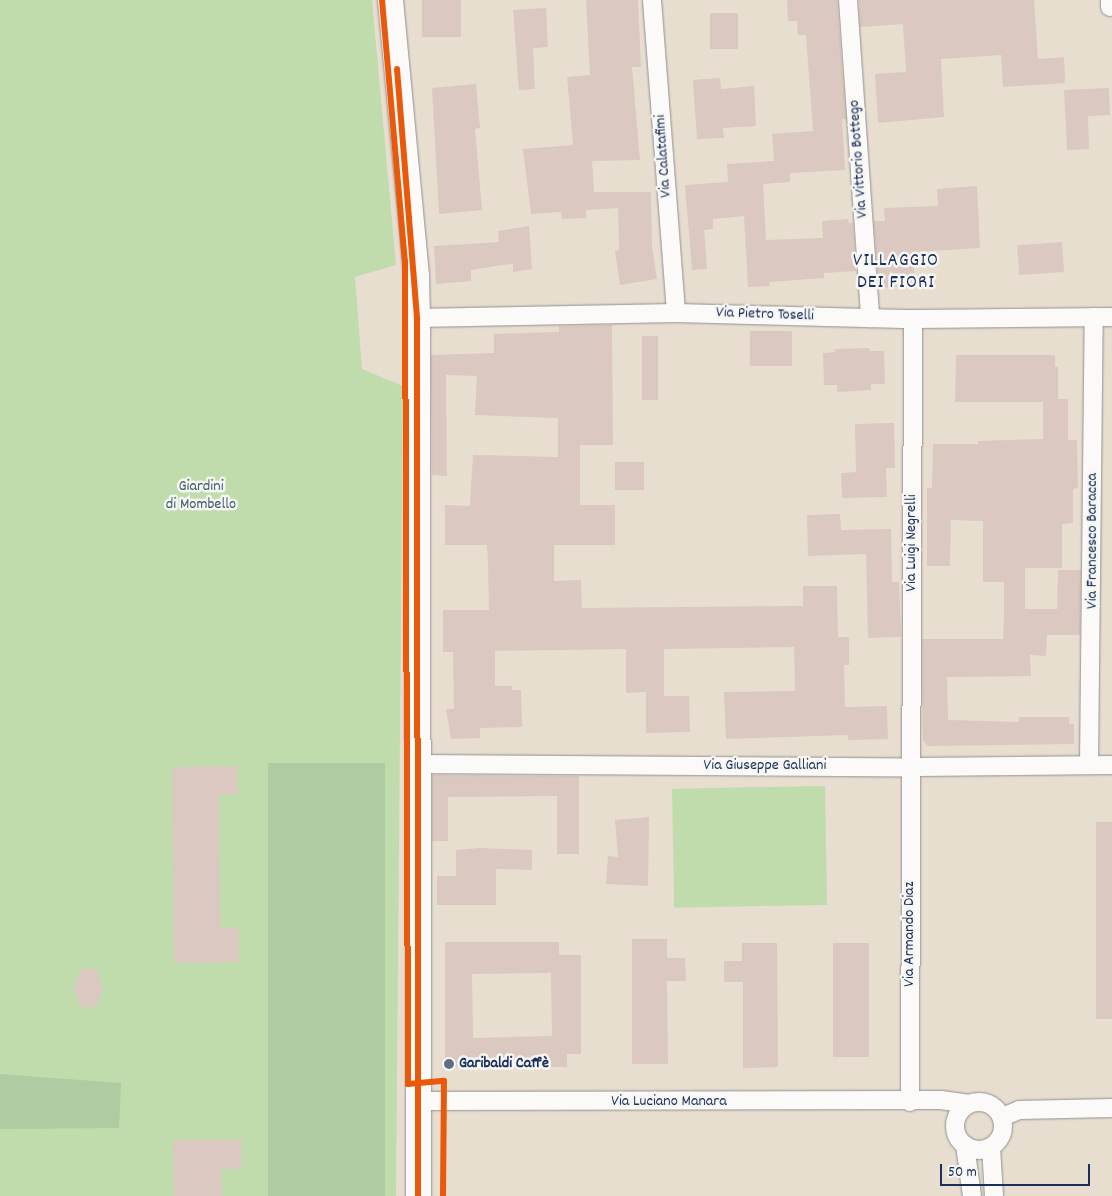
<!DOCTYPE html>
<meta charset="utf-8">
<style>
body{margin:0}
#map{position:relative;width:1112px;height:1196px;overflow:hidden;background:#e8ded0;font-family:Dekko,sans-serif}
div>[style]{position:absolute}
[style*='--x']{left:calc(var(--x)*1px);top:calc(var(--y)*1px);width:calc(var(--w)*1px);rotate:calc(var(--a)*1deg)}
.green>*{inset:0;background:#c0dcad;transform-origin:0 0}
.forest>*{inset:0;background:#aecba1;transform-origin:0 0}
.building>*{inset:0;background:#dac8c1;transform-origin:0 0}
.roads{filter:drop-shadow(0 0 1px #929091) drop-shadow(0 0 1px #929091)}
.street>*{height:18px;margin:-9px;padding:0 9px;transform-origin:9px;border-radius:9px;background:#fcfaf8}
.street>.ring{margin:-9px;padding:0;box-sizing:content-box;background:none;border:18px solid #fcfaf8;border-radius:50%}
.secondary>*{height:25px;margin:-12.5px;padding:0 12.5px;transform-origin:12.5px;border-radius:12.5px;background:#fcfaf8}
.cycleway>*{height:6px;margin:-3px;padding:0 3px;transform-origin:3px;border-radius:3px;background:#e8590c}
.dots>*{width:14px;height:14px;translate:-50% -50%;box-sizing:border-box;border:2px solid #f6f6f2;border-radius:50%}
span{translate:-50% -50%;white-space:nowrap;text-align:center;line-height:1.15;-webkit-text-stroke:5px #f6f6f2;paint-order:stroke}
.street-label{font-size:16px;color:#1b2f5e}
.park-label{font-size:16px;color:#3c5a6a}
.poi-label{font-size:16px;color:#1b2f5e;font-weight:700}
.left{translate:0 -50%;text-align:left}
.quarter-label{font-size:19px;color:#1b2f5e;letter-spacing:1px}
.scale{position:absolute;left:940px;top:1164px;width:150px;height:22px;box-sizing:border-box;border:2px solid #1b2f5e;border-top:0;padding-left:6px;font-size:15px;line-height:18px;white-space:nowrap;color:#1b2f5e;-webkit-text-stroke:4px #f6f6f2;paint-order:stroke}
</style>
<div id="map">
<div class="green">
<div style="clip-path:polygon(0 0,372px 0,396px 265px,355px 277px,362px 369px,403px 386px,396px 1196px,0 1196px)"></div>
<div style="left:825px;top:786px;width:119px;height:153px;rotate:89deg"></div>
</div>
<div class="forest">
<div style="left:268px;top:763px;width:117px;height:433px"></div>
<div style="clip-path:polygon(0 1074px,121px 1083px,119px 1128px,0 1129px)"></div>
</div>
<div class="building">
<div style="left:422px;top:0;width:39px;height:37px"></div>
<div style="clip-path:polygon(586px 0,638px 0,641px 67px,632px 67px,640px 160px,592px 161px,594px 192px,651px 192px,652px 247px,657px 279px,620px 285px,615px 251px,619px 250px,618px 208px,586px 210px,586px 218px,562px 219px,561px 212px,531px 214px,523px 149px,573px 145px,567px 77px,590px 75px)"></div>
<div style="clip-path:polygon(787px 0,837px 0,846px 119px,842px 119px,845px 170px,790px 173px,790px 182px,763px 184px,766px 240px,823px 238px,822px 221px,848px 219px,849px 223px,853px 223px,856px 271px,824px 273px,824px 278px,769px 282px,770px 286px,748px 287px,744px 216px,713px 219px,713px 229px,704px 230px,707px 269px,692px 270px,685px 185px,728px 182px,727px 164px,774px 161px,772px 134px,813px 131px,806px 35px,798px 35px,797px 21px,788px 21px)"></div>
<div style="clip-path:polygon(859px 0,1034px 0,1038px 59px,1064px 57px,1065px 83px,1003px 87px,1001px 55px,941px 59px,944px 117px,878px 123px,875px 74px,906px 72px,903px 24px,860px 27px)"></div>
<div style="clip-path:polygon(546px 8px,548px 47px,533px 48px,535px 89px,519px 90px,513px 10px)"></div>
<div style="left:710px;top:13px;width:28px;height:36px"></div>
<div style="clip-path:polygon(720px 78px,721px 89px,754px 86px,756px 126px,723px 128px,724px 138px,697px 139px,693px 80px)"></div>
<div style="clip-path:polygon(476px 84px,480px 128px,475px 129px,482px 210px,439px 214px,432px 88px)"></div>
<div style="clip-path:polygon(1109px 88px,1110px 115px,1088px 116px,1089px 149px,1067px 150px,1064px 90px)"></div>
<div style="clip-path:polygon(977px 186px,980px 248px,913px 252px,915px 286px,879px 288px,874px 221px,885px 221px,884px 208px,938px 206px,937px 189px)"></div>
<div style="clip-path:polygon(529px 226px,532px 269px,513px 272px,513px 264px,502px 265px,471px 270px,471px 281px,436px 284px,434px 246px,499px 242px,498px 231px)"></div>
<div style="left:1062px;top:242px;width:30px;height:45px;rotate:86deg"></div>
<div style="clip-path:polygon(612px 325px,613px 445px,580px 445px,580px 505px,615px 505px,615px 545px,554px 545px,554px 581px,581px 580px,582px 608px,803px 606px,803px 586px,837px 586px,838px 637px,849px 637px,849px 665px,844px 665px,845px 707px,887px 706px,888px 739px,848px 740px,848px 735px,726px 739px,724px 692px,795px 691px,794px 647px,664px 649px,664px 696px,689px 696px,690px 732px,646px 733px,646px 692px,626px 693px,626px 649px,495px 651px,495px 686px,512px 686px,512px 690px,521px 690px,522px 727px,480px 728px,480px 738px,451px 739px,446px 709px,454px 709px,453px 652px,443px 652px,443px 610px,489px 610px,488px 564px,487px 545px,445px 545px,445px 505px,470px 506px,473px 455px,558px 457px,558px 418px,475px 415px,477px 376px,446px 375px,447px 476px,432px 475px,431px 355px,494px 353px,494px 334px,559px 332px,559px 326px)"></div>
<div style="left:750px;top:331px;width:42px;height:35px"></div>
<div style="left:642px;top:336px;width:16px;height:64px"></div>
<div style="clip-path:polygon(869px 348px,870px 351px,884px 351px,885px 384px,871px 384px,871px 390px,837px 392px,837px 385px,824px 385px,823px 353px,835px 352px,835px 349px)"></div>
<div style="clip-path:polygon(956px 355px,1055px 355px,1055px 367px,1058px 367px,1058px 399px,1068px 399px,1068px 440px,1077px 440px,1078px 488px,1073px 489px,1073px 523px,1062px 524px,1062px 568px,1025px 568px,1025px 609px,1057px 609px,1058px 570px,1081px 570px,1080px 635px,1047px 635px,1046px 656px,1030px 655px,1031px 676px,947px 677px,948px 720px,1019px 722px,1019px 717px,1069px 717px,1069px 724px,1074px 724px,1074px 744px,928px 746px,923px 741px,922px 639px,1003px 639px,1004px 617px,1004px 582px,983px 582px,983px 521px,951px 520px,950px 566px,927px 566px,927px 488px,932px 488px,933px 444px,978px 444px,978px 441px,1043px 439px,1043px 402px,955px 402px)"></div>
<div style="clip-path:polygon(894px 423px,895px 468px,886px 468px,887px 497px,842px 498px,841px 473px,856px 472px,855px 424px)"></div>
<div style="left:615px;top:462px;width:29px;height:28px"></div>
<div style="clip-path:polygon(840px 514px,841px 530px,891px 529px,892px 582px,899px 582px,901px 637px,868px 638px,866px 554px,808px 556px,807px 515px)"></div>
<div style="clip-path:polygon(237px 766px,238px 794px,219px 794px,220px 928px,239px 928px,239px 962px,174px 963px,172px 767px)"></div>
<div style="clip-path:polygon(432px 775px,579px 776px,579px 854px,557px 854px,557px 796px,448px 797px,448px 841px,432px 841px)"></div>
<div style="clip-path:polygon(649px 817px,648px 886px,606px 884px,608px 856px,618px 857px,615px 820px)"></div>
<div style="left:1096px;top:822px;width:16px;height:197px"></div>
<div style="clip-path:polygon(480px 848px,532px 850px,532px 870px,496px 869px,496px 905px,437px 905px,437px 876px,456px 876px,456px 850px)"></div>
<div style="clip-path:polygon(632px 939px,667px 939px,667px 958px,685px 958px,686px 981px,667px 981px,668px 1064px,632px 1064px)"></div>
<div style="clip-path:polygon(evenodd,445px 942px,559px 942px,559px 955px,581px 955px,581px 1054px,567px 1054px,567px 1067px,445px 1067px,445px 942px,551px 973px,552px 1036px,473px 1038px,472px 974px,551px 973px)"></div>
<div style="clip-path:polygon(742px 943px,777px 943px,778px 1067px,743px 1068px,743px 982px,724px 982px,724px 961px,742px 961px)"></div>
<div style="left:833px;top:943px;width:36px;height:114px"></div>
<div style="clip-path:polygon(81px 969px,97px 969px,102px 990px,96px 1007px,80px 1007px,74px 987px)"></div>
<div style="clip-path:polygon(173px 1140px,241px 1140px,241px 1169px,221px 1169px,222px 1196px,174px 1196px)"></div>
</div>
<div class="roads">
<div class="street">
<div style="--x:652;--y:0;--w:314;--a:85.6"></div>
<div style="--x:848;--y:0;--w:319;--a:86"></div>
<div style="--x:1110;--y:0;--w:7;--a:90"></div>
<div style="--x:417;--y:318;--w:259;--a:-1.1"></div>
<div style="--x:676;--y:313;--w:237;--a:1.5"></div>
<div style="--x:913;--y:319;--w:199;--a:-0.6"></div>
<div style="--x:419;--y:764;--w:491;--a:0.4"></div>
<div style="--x:910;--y:767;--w:202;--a:-0.6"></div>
<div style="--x:1089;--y:765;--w:448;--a:-89.4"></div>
<div style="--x:418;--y:1101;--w:523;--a:-0.11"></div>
<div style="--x:941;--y:1100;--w:27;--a:8"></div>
<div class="ring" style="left:955px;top:1102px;width:30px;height:30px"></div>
<div style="--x:910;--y:1102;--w:783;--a:-89.78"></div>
<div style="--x:1002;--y:1117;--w:18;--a:-22"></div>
<div style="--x:1019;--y:1110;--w:93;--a:-1.2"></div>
<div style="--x:965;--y:1145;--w:51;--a:82.2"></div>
<div style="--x:991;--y:1147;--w:49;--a:86.5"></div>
</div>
<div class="secondary">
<div style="--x:390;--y:0;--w:277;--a:84.6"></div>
<div style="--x:416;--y:276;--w:42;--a:88.6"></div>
<div style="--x:417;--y:318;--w:878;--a:89.93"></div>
</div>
</div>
<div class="cycleway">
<div style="--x:382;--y:0;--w:262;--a:85"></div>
<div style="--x:405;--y:261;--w:823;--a:89.79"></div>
<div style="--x:408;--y:1084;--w:36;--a:-5"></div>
<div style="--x:444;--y:1081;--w:115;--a:90.5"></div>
<div style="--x:397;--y:69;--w:250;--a:85.4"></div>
<div style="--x:417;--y:318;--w:878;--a:89.93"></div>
</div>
<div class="dots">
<div style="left:449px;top:1064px;background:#636c86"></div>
</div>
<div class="street-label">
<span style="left:664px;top:156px;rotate:-94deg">Via Calatafimi</span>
<span style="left:859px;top:159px;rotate:-94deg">Via Vittorio Bottego</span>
<span style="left:765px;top:315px;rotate:2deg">Via Pietro Toselli</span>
<span style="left:1093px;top:541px;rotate:-90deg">Via Francesco Baracca</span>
<span style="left:912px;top:543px;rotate:-90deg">Via Luigi Negrelli</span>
<span style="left:765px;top:766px">Via Giuseppe Galliani</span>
<span style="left:910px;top:934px;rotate:-90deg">Via Armando Diaz</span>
<span style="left:669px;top:1102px">Via Luciano Manara</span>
</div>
<div class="park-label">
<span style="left:201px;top:496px">Giardini<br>di Mombello</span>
</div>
<div class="poi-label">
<span class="left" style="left:459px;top:1064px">Garibaldi Caffè</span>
</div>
<div class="quarter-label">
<span style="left:896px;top:273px">VILLAGGIO<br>DEI FIORI</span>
</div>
<div class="scale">50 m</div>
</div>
